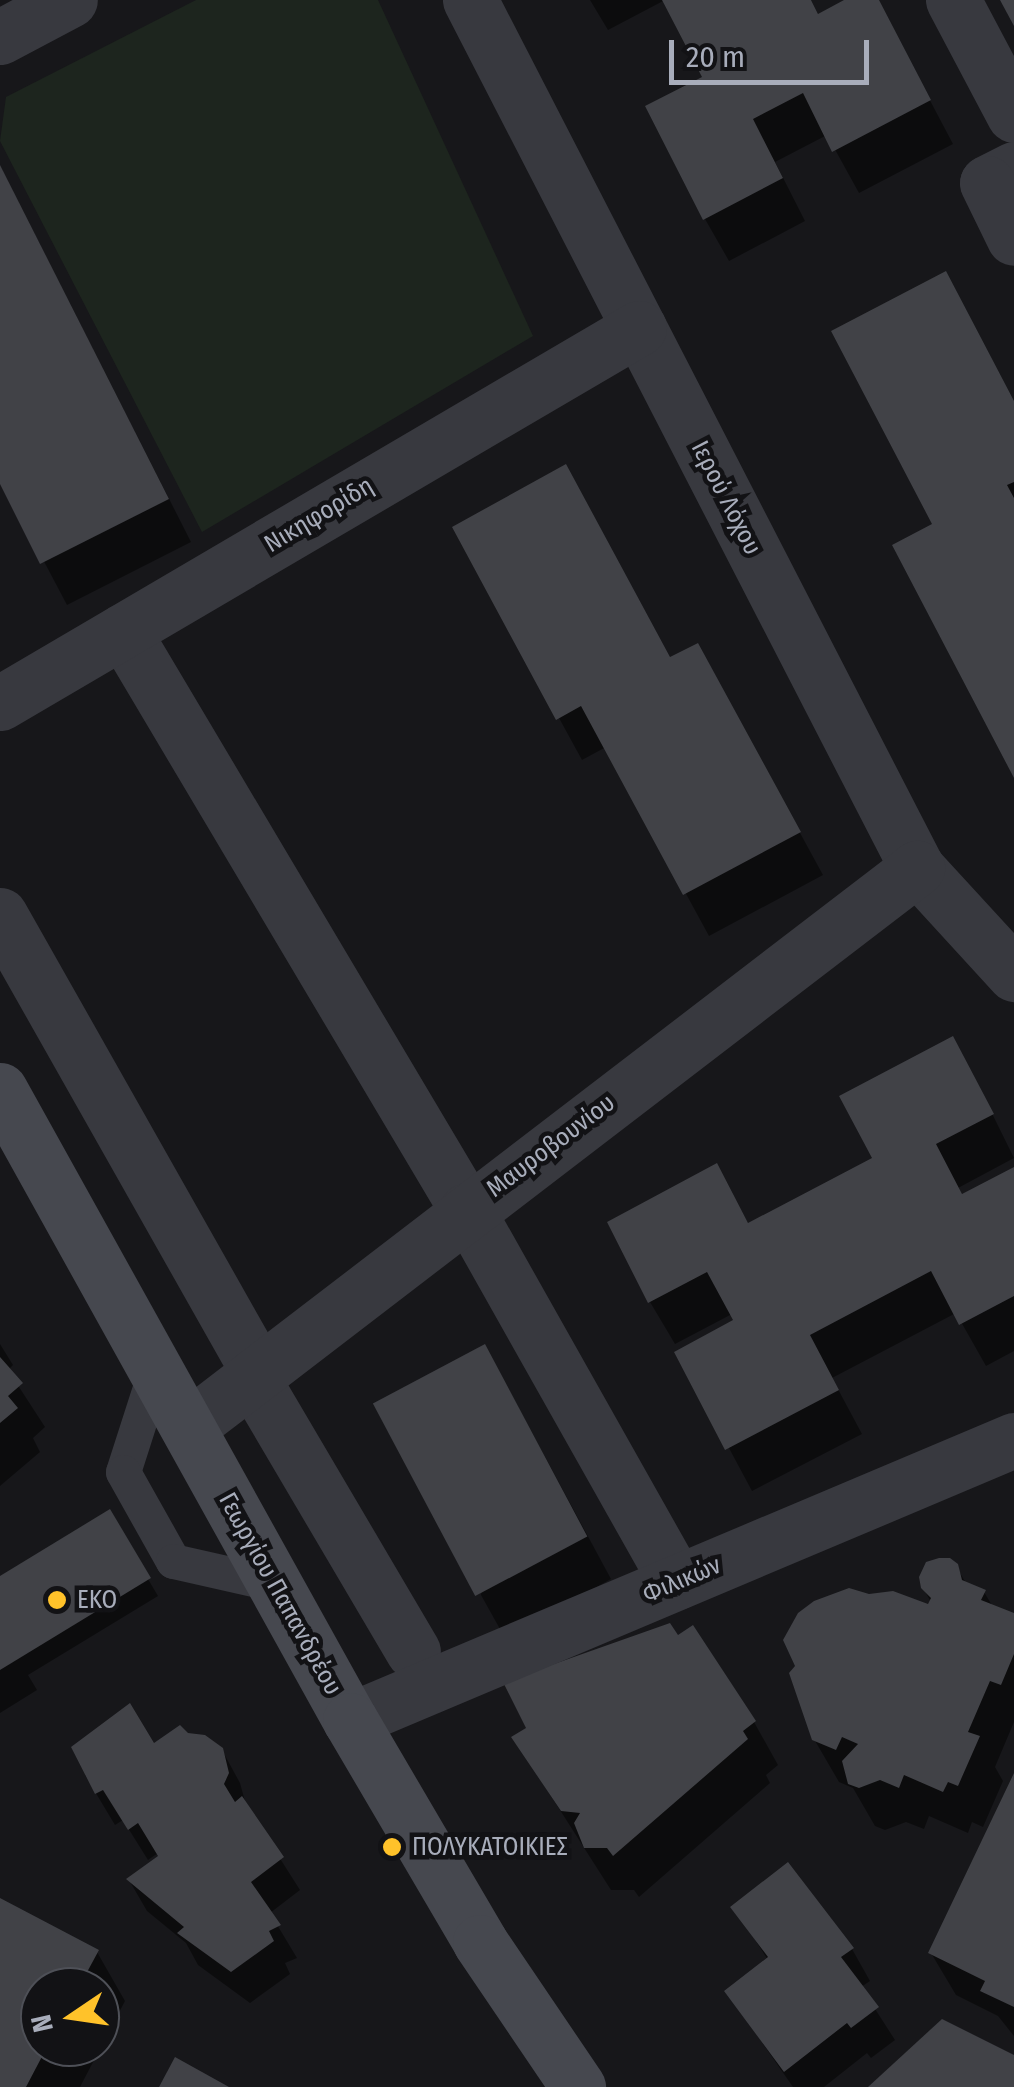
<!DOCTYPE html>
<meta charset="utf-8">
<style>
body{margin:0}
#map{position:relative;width:1014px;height:2087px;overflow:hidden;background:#17171a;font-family:"Fira Sans Condensed",sans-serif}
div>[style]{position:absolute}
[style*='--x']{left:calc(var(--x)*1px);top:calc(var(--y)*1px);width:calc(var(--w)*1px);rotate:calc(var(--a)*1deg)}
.green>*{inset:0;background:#1d251e}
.shadow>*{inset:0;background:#0007}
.building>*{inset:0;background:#414247;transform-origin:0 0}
.lane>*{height:35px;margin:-17.5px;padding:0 17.5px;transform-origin:17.5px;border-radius:17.5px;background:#38393f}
.street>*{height:55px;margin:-27.5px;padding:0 27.5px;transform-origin:27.5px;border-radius:27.5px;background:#38393f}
.secondary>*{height:55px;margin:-27.5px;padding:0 27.5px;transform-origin:27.5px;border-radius:27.5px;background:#46484f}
.dots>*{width:28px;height:28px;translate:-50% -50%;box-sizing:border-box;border:5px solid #121215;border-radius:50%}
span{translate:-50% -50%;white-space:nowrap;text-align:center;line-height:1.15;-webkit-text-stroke:9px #121215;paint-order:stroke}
.street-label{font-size:25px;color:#a8adbb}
.poi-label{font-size:25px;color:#a8adbb}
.left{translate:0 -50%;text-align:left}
.north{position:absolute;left:20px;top:1967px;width:100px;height:100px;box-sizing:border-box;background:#121215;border:2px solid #4e5057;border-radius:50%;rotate:257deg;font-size:28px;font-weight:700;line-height:40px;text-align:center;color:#a8adbb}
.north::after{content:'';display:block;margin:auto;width:35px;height:45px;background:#ffc22a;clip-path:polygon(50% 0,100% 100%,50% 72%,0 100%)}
.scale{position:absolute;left:669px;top:40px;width:200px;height:45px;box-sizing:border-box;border:5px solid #a8adbb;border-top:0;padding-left:12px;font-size:30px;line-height:35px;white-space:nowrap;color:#a8adbb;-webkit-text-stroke:8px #121215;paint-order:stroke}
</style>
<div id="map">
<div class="green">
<div style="clip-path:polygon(196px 0,378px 0,533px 336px,202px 532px,0 141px,6px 97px)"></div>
</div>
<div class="shadow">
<div style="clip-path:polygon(590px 0,811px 0,819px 16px,850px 0,877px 0,953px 144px,859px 193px,827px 135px,775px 162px,805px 221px,729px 261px,705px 219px,705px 78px,665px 0,608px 30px)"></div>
<div style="clip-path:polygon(0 166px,191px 542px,67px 605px,0 478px)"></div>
<div style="clip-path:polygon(1014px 402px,1014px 773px,935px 525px)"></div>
<div style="clip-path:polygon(455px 528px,721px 688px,823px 875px,709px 936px,606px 747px,582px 760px)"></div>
<div style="clip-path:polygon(976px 1081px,1014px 1158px,958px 1188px,963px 1197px,1014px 1170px,1014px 1351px,986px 1366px,956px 1313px,832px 1378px,862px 1434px,752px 1491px,678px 1353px,736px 1321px,732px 1314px,675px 1344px,650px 1302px,716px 1167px,749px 1225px,875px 1159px)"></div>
<div style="clip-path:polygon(0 1344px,13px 1365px,8px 1370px,45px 1427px,33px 1438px,40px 1452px,0 1486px)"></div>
<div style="clip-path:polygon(509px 1390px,611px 1579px,505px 1638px,481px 1595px)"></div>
<div style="clip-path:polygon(109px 1513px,158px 1596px,28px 1675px,37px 1690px,0 1713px,0 1579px)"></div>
<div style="clip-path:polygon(956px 1566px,967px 1585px,984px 1592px,993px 1607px,1014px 1616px,1014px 1722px,995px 1767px,1003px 1781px,983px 1827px,972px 1822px,968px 1833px,929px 1816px,924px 1829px,906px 1822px,885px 1830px,875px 1826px,853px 1788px,839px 1782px,814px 1739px,929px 1607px,931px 1602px,923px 1588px)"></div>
<div style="clip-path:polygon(754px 1722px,778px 1765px,766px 1775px,770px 1783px,639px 1897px,634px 1890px,611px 1890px,514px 1738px)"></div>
<div style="clip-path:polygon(187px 1736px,222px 1750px,240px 1783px,246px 1805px,300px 1890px,270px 1913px,297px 1958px,285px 1963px,290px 1974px,250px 2003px,198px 1965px,186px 1943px,147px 1911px,129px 1880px,161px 1858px,158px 1853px,148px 1860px,123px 1820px,115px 1825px,85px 1775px)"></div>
<div style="clip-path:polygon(1014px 1779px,1014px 2036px,998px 2016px,956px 1995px,931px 1953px)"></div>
<div style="clip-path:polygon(evenodd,0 1900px,97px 1952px,125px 2001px,80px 2087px,0 2087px,0 1900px,40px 1987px,100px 1987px,100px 2047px,40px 2047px,40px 1987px)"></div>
<div style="clip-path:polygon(734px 1907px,852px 1949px,870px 1981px,861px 1987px,895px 2040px,871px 2058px,867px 2053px,824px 2087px,793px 2087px,727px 1992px,768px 1960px)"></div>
</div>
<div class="building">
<div style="clip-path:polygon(662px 0,811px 0,818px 14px,844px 0,879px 0,931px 100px,832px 152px,803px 93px,753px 119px,783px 178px,703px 220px,645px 106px,702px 77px)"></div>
<div style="clip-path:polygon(1000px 0,1014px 0,1014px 26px)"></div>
<div style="clip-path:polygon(0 165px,169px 499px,40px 564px,0 484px)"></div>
<div style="clip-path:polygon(946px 271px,1014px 401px,1014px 482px,1007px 485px,1014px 498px,1014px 778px,892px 545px,932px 524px,831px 331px)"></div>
<div style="clip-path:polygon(566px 464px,670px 657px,698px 643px,801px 832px,683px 895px,581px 706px,556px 720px,452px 527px)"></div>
<div style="clip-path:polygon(953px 1036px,994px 1114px,936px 1144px,962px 1194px,1014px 1167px,1014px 1296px,959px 1325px,931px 1271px,810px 1335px,839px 1390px,725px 1450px,674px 1352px,733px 1320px,707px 1272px,648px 1303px,607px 1222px,717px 1163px,748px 1223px,872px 1158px,839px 1096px)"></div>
<div style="left:485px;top:1344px;width:218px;height:127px;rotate:62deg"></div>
<div style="clip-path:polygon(0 1357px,23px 1383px,8px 1396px,18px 1408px,0 1423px)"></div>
<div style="clip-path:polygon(110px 1509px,151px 1578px,0 1670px,0 1576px)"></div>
<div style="clip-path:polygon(939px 1558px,950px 1558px,958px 1564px,962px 1580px,986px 1590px,981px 1600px,1014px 1613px,1014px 1654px,1001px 1685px,990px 1681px,968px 1732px,980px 1736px,958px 1786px,948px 1782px,943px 1792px,904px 1775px,899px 1788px,880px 1780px,859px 1788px,848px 1784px,842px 1761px,858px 1744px,842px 1737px,836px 1750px,812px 1740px,789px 1673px,795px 1666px,783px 1640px,798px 1613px,814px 1601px,849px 1588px,869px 1594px,893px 1591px,928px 1604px,931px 1598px,921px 1588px,919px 1577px,926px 1562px)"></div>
<div style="clip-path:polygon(670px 1623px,678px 1635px,693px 1625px,756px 1721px,743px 1731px,748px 1739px,613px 1856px,607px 1848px,584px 1848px,574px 1823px,580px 1813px,561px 1811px,511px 1737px,526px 1728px,503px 1682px)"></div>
<div style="clip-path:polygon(130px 1703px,154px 1743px,180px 1725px,188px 1733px,205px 1735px,223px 1748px,229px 1773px,224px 1784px,235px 1802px,242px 1796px,284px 1857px,251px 1882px,281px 1925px,269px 1931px,274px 1941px,231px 1972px,177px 1933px,184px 1927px,126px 1879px,158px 1856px,138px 1823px,128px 1830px,103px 1790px,95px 1794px,71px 1747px)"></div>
<div style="clip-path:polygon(1014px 1773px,1014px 2007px,980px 1991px,985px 1981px,928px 1953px)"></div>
<div style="clip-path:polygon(788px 1862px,854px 1948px,841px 1957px,879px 2007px,851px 2028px,847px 2023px,784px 2072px,724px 1991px,768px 1957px,730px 1907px)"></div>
<div style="clip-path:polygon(0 1898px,99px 1950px,79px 1987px,40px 1987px,40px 2047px,47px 2047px,26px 2087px,0 2087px)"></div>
<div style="clip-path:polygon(942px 2019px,1014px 2055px,1014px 2087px,868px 2087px)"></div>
<div style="clip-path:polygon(175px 2057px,229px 2087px,159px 2087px)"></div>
</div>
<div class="lane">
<div style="--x:156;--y:1369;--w:108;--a:107.8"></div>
<div style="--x:123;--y:1472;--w:102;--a:60.7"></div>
<div style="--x:173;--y:1561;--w:105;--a:12.7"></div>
</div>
<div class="street">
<div style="--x:470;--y:0;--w:976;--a:62.75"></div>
<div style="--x:917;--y:868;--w:144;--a:47.5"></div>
<div style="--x:953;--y:0;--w:130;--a:62.1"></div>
<div style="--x:0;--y:37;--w:79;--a:-27.9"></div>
<div style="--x:1014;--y:169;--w:30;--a:153"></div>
<div style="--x:987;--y:183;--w:61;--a:63.9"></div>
<div style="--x:123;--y:631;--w:673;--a:59.28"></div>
<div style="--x:467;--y:1210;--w:427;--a:60.6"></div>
<div style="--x:0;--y:703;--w:741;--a:-30.41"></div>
<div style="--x:0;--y:915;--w:526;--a:60.51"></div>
<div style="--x:252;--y:1378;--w:317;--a:59.5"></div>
<div style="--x:188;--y:1427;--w:919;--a:-37.48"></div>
<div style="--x:350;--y:1720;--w:721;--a:-22.86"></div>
</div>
<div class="secondary">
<div style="--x:0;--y:1090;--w:721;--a:60.95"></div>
<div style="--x:350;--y:1720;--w:257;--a:59.6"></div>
<div style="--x:480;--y:1942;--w:175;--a:55.9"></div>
</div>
<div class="dots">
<div style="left:57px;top:1600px;background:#ffc22a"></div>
<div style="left:392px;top:1847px;background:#ffc22a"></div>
</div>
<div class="street-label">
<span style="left:726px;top:498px;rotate:63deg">Ιερού Λόχου</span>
<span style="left:319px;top:515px;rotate:-31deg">Νικηφορίδη</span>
<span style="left:551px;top:1146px;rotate:-37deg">Μαυροβουνίου</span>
<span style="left:682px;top:1580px;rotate:-23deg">Φιλικών</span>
<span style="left:280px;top:1594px;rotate:61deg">Γεωργίου Παπανδρέου</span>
</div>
<div class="poi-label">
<span class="left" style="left:77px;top:1600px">EKO</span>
<span class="left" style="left:412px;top:1847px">ΠΟΛΥΚΑΤΟΙΚΙΕΣ</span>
</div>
<div class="north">N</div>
<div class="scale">20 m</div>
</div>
